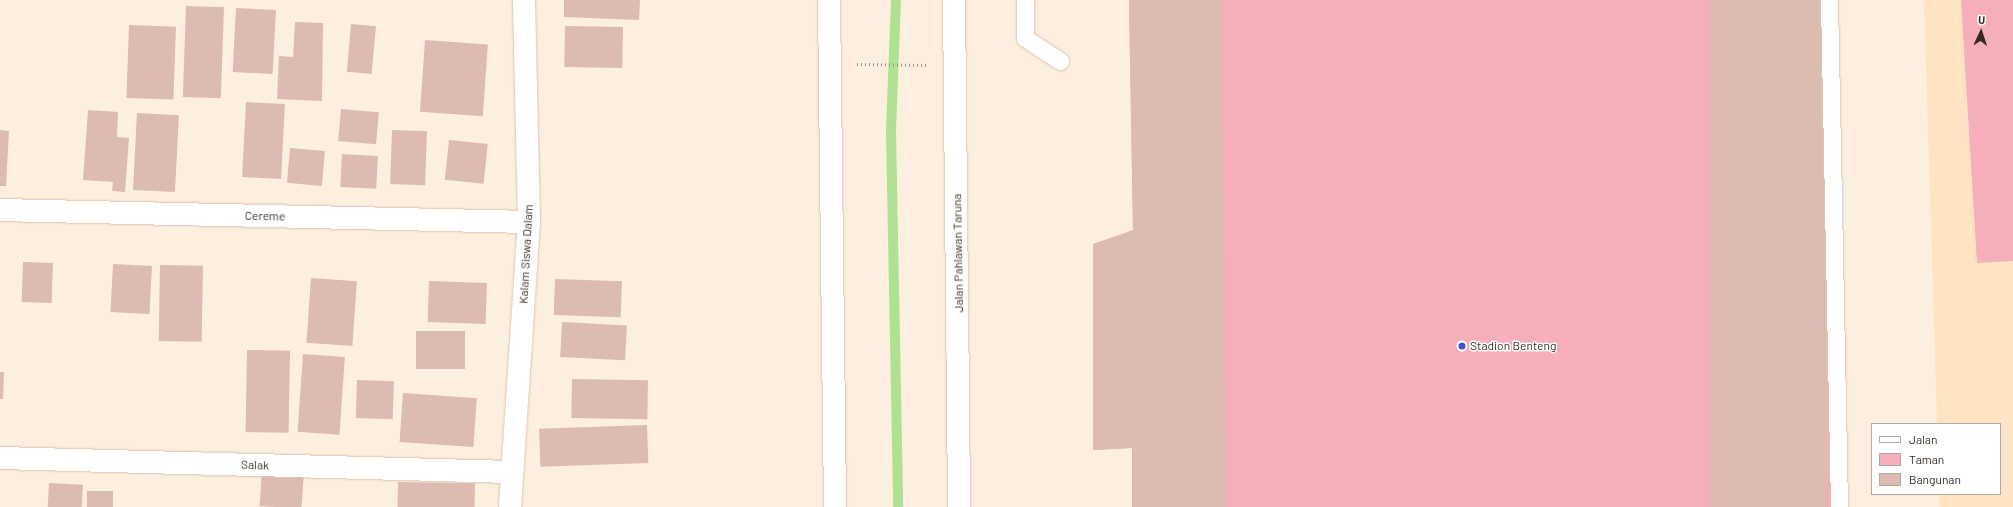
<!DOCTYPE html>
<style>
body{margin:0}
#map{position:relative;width:2013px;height:507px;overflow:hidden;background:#fcefe0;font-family:Barlow,sans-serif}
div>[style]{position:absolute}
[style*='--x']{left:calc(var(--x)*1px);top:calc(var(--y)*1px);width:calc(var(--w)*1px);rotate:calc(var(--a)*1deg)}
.built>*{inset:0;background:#ffe4c4}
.green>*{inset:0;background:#f6aebb}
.stream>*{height:10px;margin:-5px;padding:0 5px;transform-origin:5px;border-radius:5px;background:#aee290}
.building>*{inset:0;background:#dcbbb0;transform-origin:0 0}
.path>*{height:2.5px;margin-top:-1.25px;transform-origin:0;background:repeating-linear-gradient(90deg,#a2978b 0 1px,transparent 0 4px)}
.roads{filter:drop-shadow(0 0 1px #dbc6ad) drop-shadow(0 0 1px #dbc6ad)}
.service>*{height:17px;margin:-8.5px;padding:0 8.5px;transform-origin:8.5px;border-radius:8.5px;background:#fff}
.minor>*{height:22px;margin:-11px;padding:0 11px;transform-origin:11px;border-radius:11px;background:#fff}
.secondary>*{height:22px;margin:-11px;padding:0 11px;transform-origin:11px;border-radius:11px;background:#fff}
.dots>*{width:11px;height:11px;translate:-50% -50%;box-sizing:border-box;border:2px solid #fff;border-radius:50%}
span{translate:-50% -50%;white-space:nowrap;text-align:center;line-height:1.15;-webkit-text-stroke:3px #fff;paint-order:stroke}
.street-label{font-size:12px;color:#342c22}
.poi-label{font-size:12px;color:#342c22}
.left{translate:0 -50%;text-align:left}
.legend{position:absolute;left:1871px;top:423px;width:130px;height:72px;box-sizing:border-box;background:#fff;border:1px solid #aeaba7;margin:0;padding:5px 7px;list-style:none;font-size:12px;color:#342c22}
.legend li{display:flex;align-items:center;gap:8px;height:20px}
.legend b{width:20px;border:1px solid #aeaba7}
.north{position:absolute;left:1961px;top:12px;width:40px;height:40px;-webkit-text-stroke:3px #fff;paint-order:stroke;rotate:3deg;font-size:11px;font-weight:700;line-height:16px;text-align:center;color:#342c22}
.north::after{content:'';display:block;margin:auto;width:14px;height:18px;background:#342c22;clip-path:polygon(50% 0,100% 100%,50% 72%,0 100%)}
</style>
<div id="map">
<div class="built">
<div style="clip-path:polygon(1924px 0,2013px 0,2013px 507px,1940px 507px,1939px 494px,2000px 494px,2000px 424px,1937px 424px)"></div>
</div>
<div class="green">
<div style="clip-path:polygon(1129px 0,1827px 0,1833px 507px,1132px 507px,1132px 448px,1093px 450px,1093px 244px,1133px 230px)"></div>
<div style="clip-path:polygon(1961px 0,2013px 0,2013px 261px,1977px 263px)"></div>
</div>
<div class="stream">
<div style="--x:896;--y:0;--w:131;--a:92.2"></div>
<div style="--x:891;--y:131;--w:376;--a:88.9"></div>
</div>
<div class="building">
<div style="clip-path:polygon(564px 0,640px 0,639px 20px,564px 17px)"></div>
<div style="clip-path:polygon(1129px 0,1222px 0,1226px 507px,1132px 507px,1132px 448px,1093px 450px,1093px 244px,1133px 231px)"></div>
<div style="left:1710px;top:0;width:117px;height:507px"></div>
<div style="left:186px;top:6px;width:38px;height:91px;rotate:2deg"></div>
<div style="left:236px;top:8px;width:40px;height:64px;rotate:3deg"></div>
<div style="clip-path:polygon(295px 22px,323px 23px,322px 101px,277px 99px,279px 56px,293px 57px)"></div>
<div style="left:351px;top:24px;width:25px;height:48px;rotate:5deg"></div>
<div style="left:129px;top:25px;width:47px;height:73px;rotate:2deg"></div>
<div style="left:565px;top:26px;width:58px;height:41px;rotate:1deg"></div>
<div style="left:425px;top:40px;width:63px;height:72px;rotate:4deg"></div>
<div style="left:246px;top:102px;width:39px;height:75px;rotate:3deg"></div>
<div style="left:341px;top:109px;width:38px;height:32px;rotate:5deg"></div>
<div style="clip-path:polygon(88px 110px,118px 112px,117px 137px,129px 138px,125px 192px,112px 191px,113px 182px,83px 180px)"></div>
<div style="left:137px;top:113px;width:42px;height:77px;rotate:3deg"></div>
<div style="clip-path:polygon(0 130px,9px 131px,6px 186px,0 186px)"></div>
<div style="left:392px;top:130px;width:35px;height:54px;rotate:2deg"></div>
<div style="left:449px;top:140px;width:39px;height:40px;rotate:6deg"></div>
<div style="left:290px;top:148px;width:35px;height:35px;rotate:5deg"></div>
<div style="left:342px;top:154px;width:36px;height:33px;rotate:3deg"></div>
<div style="left:23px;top:262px;width:30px;height:40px;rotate:2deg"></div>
<div style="left:113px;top:264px;width:39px;height:48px;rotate:3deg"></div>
<div style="left:160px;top:265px;width:43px;height:76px;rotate:1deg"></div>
<div style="left:311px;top:278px;width:46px;height:65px;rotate:4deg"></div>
<div style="left:555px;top:279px;width:67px;height:36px;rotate:2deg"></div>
<div style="left:429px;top:281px;width:58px;height:41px;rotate:2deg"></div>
<div style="left:562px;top:322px;width:65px;height:35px;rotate:3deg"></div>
<div style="left:416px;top:331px;width:49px;height:38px"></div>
<div style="left:247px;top:350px;width:43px;height:82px;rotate:1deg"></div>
<div style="left:303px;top:354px;width:42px;height:78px;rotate:4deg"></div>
<div style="clip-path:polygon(0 372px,4px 372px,3px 399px,0 399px)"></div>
<div style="left:572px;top:379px;width:76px;height:39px;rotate:1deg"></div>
<div style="left:357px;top:380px;width:37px;height:38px;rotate:2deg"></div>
<div style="left:403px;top:393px;width:74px;height:49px;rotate:4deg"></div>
<div style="left:647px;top:425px;width:38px;height:108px;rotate:88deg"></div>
<div style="left:262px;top:471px;width:42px;height:35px;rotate:4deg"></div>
<div style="left:398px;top:482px;width:77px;height:25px;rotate:1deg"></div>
<div style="left:49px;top:483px;width:34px;height:24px;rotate:3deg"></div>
<div style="left:87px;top:491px;width:26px;height:16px"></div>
</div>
<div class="path">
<div style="--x:857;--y:64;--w:69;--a:0.8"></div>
</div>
<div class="roads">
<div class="service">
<div style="--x:1025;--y:0;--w:38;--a:90"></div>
<div style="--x:1025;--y:38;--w:42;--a:33.3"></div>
<div style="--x:1829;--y:0;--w:507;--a:88.87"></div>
</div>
<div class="minor">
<div style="--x:0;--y:210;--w:529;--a:1.3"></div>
<div style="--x:0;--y:458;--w:510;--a:1.57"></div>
<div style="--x:510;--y:507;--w:286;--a:-86.2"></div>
<div style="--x:529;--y:222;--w:222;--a:-91.3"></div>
</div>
<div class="secondary">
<div style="--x:829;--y:0;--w:507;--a:89.32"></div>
<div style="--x:954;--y:0;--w:507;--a:89.43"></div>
</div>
</div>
<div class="dots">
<div style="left:1462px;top:346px;background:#4352c6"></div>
</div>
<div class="street-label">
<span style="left:265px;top:216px;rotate:1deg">Cereme</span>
<span style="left:958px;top:253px;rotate:-91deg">Jalan Pahlawan Taruna</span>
<span style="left:526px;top:254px;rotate:-87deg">Kalam Siswa Dalam</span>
<span style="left:255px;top:465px;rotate:2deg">Salak</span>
</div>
<div class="poi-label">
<span class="left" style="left:1470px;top:346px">Stadion Benteng</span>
</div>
<ul class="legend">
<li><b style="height:5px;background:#fff"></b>Jalan</li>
<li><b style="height:11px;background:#f6aebb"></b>Taman</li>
<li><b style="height:11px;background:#dcbbb0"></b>Bangunan</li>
</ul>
<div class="north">U</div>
</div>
